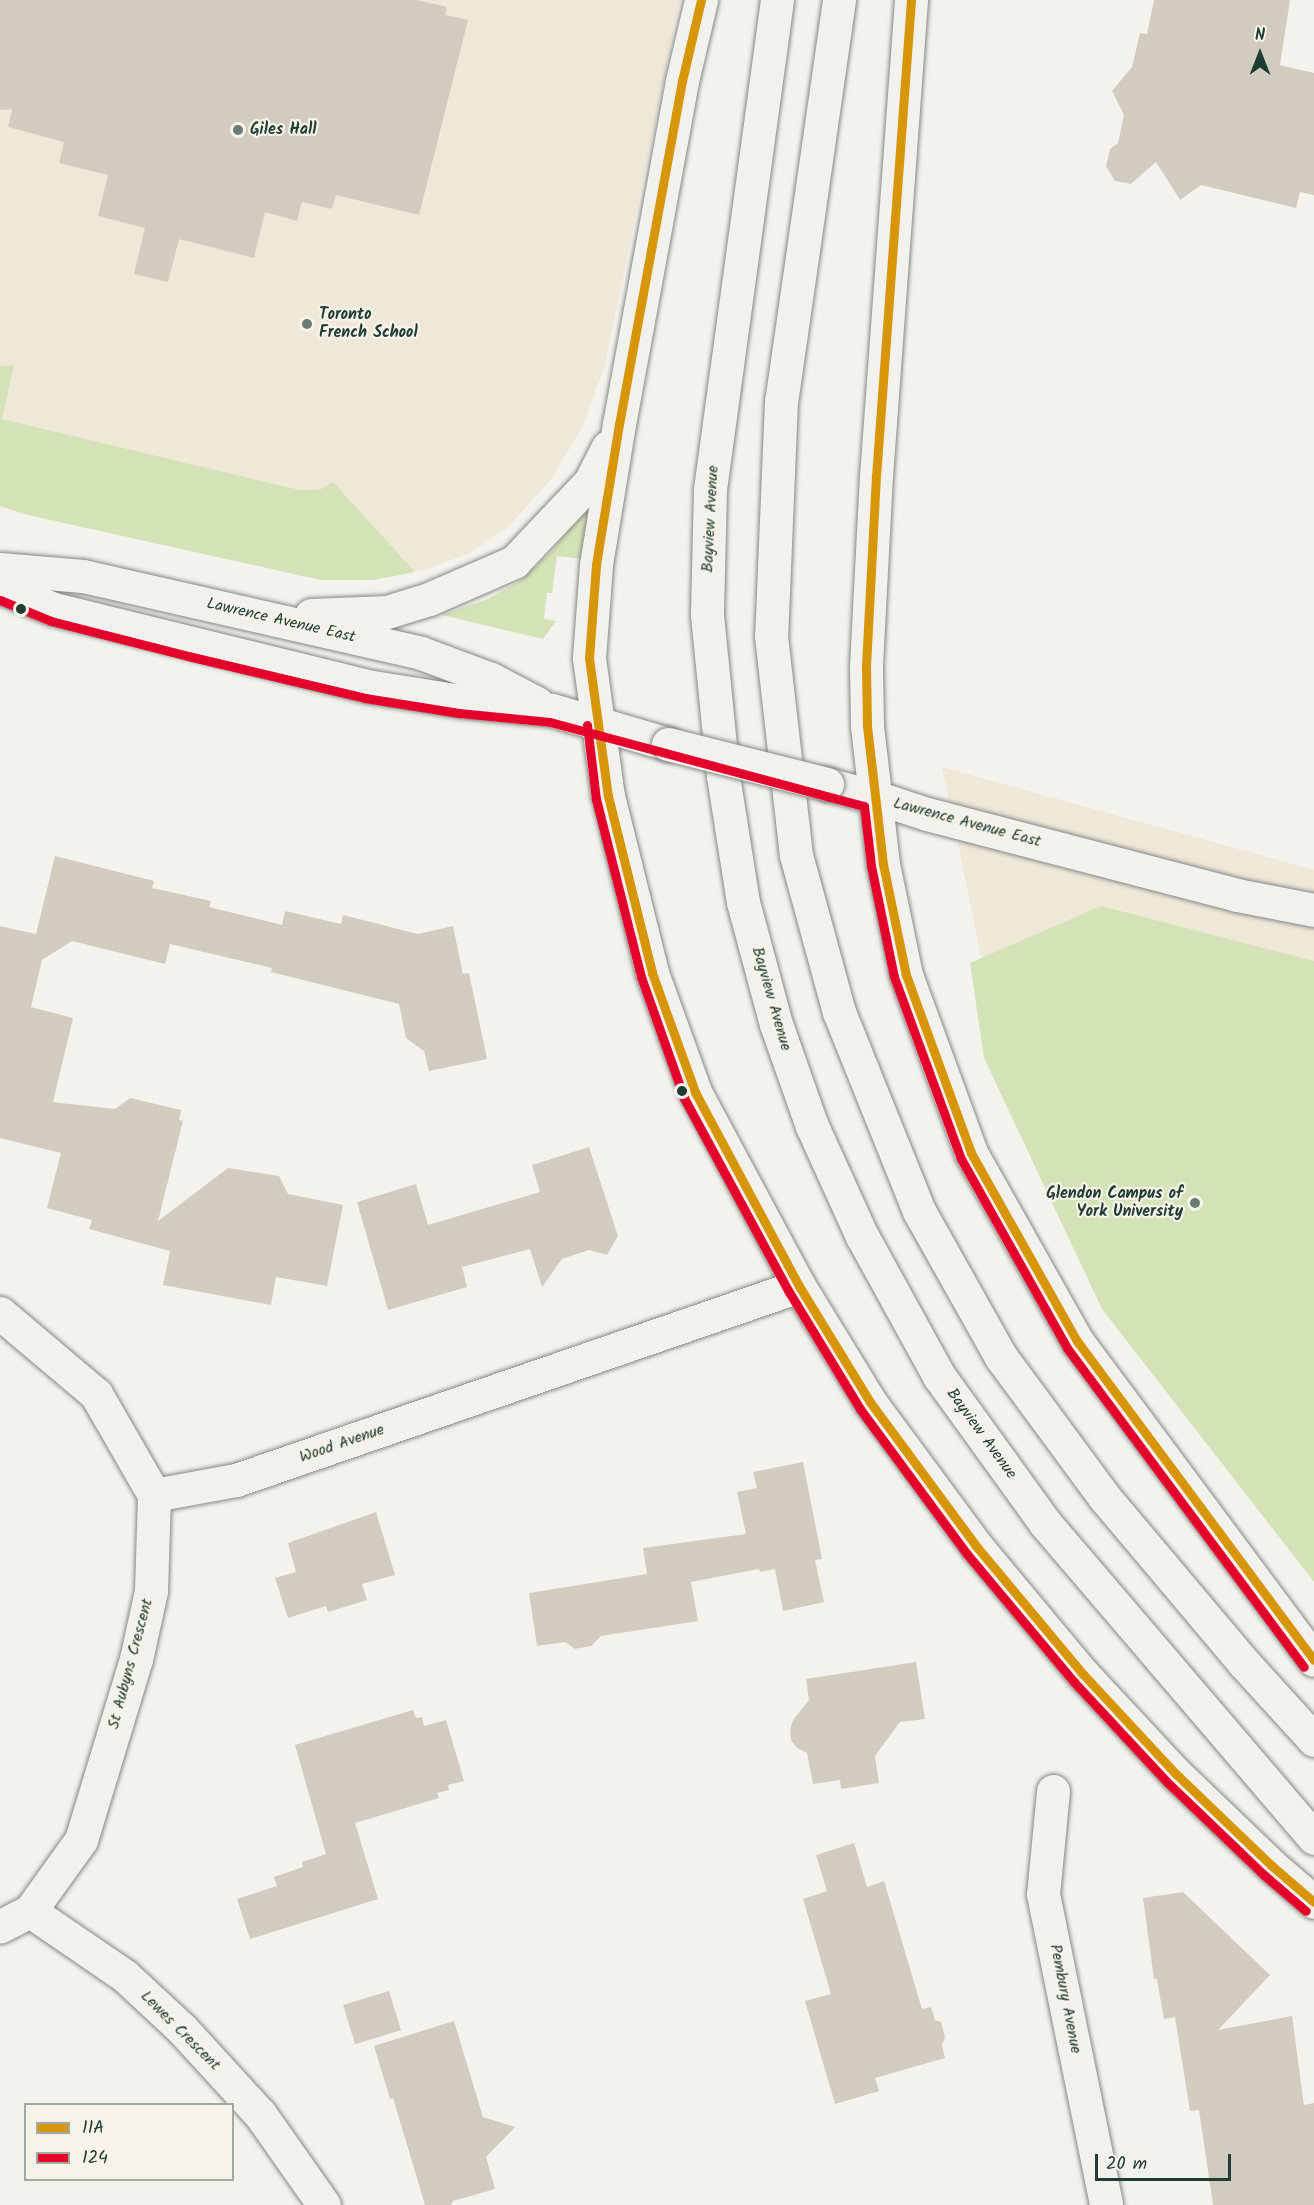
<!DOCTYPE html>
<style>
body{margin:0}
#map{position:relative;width:1314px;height:2205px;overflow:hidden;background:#f4f2ec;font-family:Kalam,sans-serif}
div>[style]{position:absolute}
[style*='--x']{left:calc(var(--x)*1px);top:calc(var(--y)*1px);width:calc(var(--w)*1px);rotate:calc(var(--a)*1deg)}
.built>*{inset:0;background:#efe8d9}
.green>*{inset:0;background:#d4e2b7}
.building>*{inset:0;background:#d2ccc0;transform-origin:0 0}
.roads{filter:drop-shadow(0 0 2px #848985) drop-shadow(0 0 2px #848985)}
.street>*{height:33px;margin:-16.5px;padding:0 16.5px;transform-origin:16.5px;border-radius:16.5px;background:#f2f1ed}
.secondary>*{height:33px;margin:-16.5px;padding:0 16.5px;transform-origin:16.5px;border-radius:16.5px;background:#f2f1ed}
.bridges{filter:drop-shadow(0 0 2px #848985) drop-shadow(0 0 2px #848985)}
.secondary-bridge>*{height:33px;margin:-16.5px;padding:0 16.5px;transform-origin:16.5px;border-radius:16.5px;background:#f2f1ed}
.bus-1>*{height:9px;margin:-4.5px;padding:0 4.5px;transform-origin:4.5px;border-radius:4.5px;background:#d79608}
.bus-2>*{height:9px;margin:-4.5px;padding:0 4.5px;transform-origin:4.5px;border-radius:4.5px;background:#e4002b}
.dots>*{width:16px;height:16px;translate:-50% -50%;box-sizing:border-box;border:3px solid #f7f3e8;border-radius:50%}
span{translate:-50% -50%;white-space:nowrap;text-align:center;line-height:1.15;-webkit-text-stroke:4.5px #f7f3e8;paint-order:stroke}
.poi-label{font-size:16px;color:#1f3d34;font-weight:700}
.left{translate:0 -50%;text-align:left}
.right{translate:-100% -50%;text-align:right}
.street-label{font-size:16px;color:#1f3d34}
.legend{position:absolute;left:24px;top:2103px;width:210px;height:78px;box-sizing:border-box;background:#f7f3e8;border:2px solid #a1aaa0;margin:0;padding:8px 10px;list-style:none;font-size:18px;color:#1f3d34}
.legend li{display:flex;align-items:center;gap:12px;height:30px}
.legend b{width:30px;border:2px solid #a1aaa0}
.north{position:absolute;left:1230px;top:24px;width:60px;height:60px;-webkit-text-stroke:4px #f7f3e8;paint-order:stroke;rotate:0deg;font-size:16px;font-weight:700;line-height:24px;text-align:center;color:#1f3d34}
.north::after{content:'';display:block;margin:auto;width:21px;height:27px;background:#1f3d34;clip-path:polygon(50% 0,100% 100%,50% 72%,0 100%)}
.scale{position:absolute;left:1095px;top:2154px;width:136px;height:27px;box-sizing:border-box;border:3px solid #1f3d34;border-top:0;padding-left:8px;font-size:18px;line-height:21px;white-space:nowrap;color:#1f3d34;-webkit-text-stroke:4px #f7f3e8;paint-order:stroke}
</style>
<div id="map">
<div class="built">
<div style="clip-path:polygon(0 0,680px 0,605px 365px,583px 426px,552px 478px,509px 526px,470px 553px,427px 569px,373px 580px,321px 580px,24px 514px,0 506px)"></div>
<div style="clip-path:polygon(942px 767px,1314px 870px,1314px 1581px,1001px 1053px)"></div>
</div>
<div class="green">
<div style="clip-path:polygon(14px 365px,2px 419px,299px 490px,319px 490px,333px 482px,415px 572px,373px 580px,321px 580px,24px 514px,0 506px,0 366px)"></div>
<div style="clip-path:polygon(583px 512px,589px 513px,583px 559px,557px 556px,552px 593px,547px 593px,544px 619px,556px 621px,543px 639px,442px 615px,488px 599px,520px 581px,551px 552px)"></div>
<div style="clip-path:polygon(1101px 906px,1314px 961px,1314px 1582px,1102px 1309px,984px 1058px,970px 963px)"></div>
</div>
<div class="building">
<div style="clip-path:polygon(0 0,417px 0,447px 7px,445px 15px,468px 20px,419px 215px,336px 195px,332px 209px,302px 202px,297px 221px,265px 212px,254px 258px,179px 239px,168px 282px,134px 274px,145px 228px,98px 216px,108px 175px,59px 163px,64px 142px,8px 127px,12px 109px,0 110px)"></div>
<div style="clip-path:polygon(1154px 0,1290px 0,1280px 65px,1314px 73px,1314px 195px,1300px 192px,1296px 208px,1201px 185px,1180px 200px,1156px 162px,1131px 184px,1115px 181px,1106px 166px,1110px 149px,1118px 143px,1124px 115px,1112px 91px,1132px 67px,1140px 33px,1147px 34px)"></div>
<div style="clip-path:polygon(55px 856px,154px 881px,152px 888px,211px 901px,209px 907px,282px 925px,285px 911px,341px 924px,343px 915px,418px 934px,453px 926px,463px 974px,469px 973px,487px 1059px,429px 1071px,424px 1051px,406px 1038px,399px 1004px,271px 972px,272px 968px,170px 944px,165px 964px,72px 941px,42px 960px,31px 1007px,73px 1018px,53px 1102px,115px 1109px,130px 1098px,181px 1110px,179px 1120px,183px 1121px,158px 1221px,228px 1168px,279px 1176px,288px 1194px,343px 1205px,327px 1286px,276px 1277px,271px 1305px,163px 1285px,170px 1251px,89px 1229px,92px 1220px,47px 1208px,61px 1153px,0 1138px,0 926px,36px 934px)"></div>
<div style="clip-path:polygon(589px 1147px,618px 1236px,607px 1255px,589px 1250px,562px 1259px,542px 1287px,530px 1249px,462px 1267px,467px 1287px,388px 1310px,357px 1202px,416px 1184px,428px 1225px,540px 1192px,532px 1165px)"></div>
<div style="clip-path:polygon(803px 1462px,822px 1559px,815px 1560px,824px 1602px,783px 1611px,775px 1569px,760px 1572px,759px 1569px,691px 1582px,698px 1621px,601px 1636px,591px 1646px,575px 1649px,565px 1642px,537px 1646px,529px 1593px,647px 1574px,643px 1548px,746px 1534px,737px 1492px,757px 1488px,753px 1472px)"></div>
<div style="clip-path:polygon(376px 1512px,395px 1575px,362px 1584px,367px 1600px,328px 1612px,326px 1606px,288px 1618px,275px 1578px,296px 1572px,288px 1543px)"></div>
<div style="clip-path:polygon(916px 1662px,925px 1719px,900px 1722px,875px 1756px,879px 1783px,841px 1789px,840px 1780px,813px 1784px,807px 1753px,797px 1748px,791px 1740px,790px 1730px,793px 1720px,809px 1700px,806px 1679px)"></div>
<div style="clip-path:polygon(413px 1710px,416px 1718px,422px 1717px,424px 1726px,446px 1720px,464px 1781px,448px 1785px,449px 1790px,437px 1793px,439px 1798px,355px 1823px,378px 1899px,250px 1939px,237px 1899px,277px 1886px,274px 1877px,303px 1867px,302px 1862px,326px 1854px,295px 1745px)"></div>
<div style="clip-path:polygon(854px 1843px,867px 1887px,884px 1881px,922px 2009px,931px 2007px,935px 2020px,941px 2022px,945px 2037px,942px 2046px,945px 2058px,875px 2078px,879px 2091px,835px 2104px,805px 2001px,831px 1994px,803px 1899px,827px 1891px,816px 1855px)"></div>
<div style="clip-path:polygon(1183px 1892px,1270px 1975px,1218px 2030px,1292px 2016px,1304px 2105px,1314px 2103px,1314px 2205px,1213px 2205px,1199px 2110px,1190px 2111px,1175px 2017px,1164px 2019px,1157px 1979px,1154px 1979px,1143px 1898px)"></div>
<div style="left:389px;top:1991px;width:41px;height:48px;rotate:73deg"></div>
<div style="clip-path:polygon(454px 2021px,483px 2117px,515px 2127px,486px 2157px,495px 2189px,453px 2201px,451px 2205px,425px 2205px,393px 2098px,390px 2099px,374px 2046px)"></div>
</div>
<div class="roads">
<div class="street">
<div style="--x:875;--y:797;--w:55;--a:18.1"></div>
<div style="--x:927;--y:814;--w:320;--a:14.6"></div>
<div style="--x:1237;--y:895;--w:78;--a:11"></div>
<div style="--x:0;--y:1313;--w:126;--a:40.2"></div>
<div style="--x:96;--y:1394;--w:116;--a:60.1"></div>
<div style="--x:154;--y:1495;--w:96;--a:91.8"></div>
<div style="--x:151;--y:1591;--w:70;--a:102.4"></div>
<div style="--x:136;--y:1659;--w:189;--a:106.9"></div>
<div style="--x:81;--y:1840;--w:87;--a:125.7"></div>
<div style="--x:30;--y:1911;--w:34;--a:153"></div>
<div style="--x:154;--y:1495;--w:83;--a:-10.4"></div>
<div style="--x:236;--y:1480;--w:595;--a:-19.01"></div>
<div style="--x:1053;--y:1791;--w:103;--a:95.5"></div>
<div style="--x:1043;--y:1894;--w:317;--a:78.5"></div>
<div style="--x:30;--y:1911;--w:115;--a:34.4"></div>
<div style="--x:125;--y:1976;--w:78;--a:42.9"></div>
<div style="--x:182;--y:2029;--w:115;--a:47.5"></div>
<div style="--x:260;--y:2114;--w:111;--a:54.9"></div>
</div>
<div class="secondary">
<div style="--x:701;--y:0;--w:83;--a:103.2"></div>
<div style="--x:682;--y:81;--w:349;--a:100.4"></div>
<div style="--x:619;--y:424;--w:143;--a:99.3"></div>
<div style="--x:596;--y:565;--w:93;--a:94.3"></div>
<div style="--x:589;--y:658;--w:139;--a:82.2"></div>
<div style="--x:608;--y:796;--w:182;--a:76"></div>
<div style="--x:652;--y:973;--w:127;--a:70.1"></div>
<div style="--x:695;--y:1092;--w:220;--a:61.8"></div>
<div style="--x:799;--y:1286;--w:136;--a:58.5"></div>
<div style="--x:870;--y:1402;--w:180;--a:53.6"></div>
<div style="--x:977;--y:1547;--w:165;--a:50.2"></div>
<div style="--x:1083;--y:1674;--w:135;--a:47.1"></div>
<div style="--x:1175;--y:1773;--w:134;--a:43.8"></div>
<div style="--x:1272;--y:1866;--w:55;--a:40.6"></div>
<div style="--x:777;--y:0;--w:495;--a:97.8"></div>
<div style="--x:710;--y:490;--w:125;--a:91.4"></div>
<div style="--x:707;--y:615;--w:162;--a:84.3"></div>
<div style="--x:723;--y:776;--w:128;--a:81"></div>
<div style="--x:743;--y:902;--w:126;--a:74.9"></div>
<div style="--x:776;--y:1024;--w:108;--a:70.6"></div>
<div style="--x:812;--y:1126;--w:121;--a:65.6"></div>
<div style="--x:862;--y:1236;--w:160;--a:61.2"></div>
<div style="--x:939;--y:1376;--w:181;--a:54.2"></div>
<div style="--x:1045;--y:1523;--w:414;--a:49.5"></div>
<div style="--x:839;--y:0;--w:405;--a:98.2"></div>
<div style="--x:781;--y:401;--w:235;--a:92.4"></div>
<div style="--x:771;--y:636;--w:220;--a:83.5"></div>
<div style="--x:796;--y:855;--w:163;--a:74.7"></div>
<div style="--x:839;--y:1012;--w:214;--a:68.1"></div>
<div style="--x:919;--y:1211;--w:167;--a:60.7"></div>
<div style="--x:1001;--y:1357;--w:175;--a:53.6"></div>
<div style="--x:1105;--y:1498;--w:216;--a:49.9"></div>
<div style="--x:1244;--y:1663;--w:104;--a:47.7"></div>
<div style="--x:911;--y:0;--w:476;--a:94.2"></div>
<div style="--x:876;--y:475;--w:192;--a:93"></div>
<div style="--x:866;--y:667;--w:59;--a:89"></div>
<div style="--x:867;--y:726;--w:139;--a:83.4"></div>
<div style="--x:883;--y:864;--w:113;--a:78.3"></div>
<div style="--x:906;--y:975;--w:189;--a:69.9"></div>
<div style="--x:971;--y:1153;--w:216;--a:60.6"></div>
<div style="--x:1077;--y:1341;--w:397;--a:53.4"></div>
<div style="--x:0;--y:569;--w:83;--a:4.8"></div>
<div style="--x:83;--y:576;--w:347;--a:12.8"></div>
<div style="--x:421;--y:653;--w:75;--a:20.4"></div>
<div style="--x:491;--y:679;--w:52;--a:27.6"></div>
<div style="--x:0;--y:587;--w:58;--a:22.2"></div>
<div style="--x:54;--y:609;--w:322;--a:13.8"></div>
<div style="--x:367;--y:686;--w:95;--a:9.1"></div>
<div style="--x:461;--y:701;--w:91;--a:5.6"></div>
<div style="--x:552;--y:710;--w:121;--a:16.3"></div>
<div style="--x:311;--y:615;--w:76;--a:-2.3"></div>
<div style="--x:387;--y:612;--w:44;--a:-17.2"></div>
<div style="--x:429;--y:599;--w:93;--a:-23.5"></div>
<div style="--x:514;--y:562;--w:110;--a:-46.5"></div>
<div style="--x:590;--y:482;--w:39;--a:-63"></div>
<div style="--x:827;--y:784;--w:50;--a:15.2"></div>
</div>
</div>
<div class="bridges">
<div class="secondary-bridge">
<div style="--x:668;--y:744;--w:164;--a:14.1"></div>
</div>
</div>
<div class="bus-1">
<div style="--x:701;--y:0;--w:83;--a:103.2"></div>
<div style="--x:682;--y:81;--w:349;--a:100.4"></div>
<div style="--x:619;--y:424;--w:143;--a:99.3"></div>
<div style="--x:596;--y:565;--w:93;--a:94.3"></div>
<div style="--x:589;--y:658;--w:139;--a:82.2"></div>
<div style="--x:608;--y:796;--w:182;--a:76"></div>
<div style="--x:652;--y:973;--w:127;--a:70.1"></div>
<div style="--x:695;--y:1092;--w:220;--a:61.8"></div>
<div style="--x:799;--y:1286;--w:136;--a:58.5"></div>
<div style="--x:870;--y:1402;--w:180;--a:53.6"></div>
<div style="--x:977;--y:1547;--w:165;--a:50.2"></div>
<div style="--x:1083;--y:1674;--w:135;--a:47.1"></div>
<div style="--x:1175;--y:1773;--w:134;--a:43.8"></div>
<div style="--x:1272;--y:1866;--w:55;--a:40.6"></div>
<div style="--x:911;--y:0;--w:476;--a:94.2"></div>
<div style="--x:876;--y:475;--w:192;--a:93"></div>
<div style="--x:866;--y:667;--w:59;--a:89"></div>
<div style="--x:867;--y:726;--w:139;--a:83.4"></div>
<div style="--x:883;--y:864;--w:113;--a:78.3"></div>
<div style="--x:906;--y:975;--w:189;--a:69.9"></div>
<div style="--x:971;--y:1153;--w:216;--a:60.6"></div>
<div style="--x:1077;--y:1341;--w:397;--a:53.4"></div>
</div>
<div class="bus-2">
<div style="--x:0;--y:600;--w:55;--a:22.4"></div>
<div style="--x:51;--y:621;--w:141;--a:14.3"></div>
<div style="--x:188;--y:656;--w:182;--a:13.3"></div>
<div style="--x:365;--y:698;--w:95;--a:9.1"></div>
<div style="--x:459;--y:713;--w:91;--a:5.6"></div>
<div style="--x:550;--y:722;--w:325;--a:15"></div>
<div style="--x:864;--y:806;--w:60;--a:83.3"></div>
<div style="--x:871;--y:866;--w:113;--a:78.3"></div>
<div style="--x:894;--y:977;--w:194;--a:69.8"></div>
<div style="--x:961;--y:1159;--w:217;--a:60.7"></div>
<div style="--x:1067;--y:1348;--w:397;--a:53.4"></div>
<div style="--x:587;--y:725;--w:75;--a:83.1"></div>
<div style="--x:596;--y:799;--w:184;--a:75.8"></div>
<div style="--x:641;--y:977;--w:128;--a:70.4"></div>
<div style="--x:684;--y:1098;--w:221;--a:61.6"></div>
<div style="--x:789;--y:1292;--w:137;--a:58.7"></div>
<div style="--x:860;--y:1409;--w:180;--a:53.6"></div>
<div style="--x:967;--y:1554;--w:167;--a:50.1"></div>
<div style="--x:1074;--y:1682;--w:137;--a:47.1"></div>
<div style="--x:1167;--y:1782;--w:134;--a:43.8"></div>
<div style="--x:1264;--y:1875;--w:55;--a:40.6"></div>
</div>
<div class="dots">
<div style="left:238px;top:130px;background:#6a7c74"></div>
<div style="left:307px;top:324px;background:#6a7c74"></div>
<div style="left:21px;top:609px;background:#1f3d34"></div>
<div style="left:682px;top:1091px;background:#1f3d34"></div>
<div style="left:1195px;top:1203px;background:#6a7c74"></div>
</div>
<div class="poi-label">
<span class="left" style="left:250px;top:130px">Giles Hall</span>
<span class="left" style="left:319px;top:324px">Toronto<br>French School</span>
<span class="right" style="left:1183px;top:1203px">Glendon Campus of<br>York University</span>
</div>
<div class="street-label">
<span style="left:711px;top:519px;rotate:-87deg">Bayview Avenue</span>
<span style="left:281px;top:621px;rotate:13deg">Lawrence Avenue East</span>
<span style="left:967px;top:823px;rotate:15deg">Lawrence Avenue East</span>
<span style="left:771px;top:999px;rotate:74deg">Bayview Avenue</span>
<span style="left:981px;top:1434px;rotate:54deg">Bayview Avenue</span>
<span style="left:342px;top:1444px;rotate:-19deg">Wood Avenue</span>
<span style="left:131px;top:1664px;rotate:-75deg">St Aubyns Crescent</span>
<span style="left:1065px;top:1999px;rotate:79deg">Pembury Avenue</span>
<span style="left:180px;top:2031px;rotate:45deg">Lewes Crescent</span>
</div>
<ul class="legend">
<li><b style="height:8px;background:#d79608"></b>11A</li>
<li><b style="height:8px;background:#e4002b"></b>124</li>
</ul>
<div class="north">N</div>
<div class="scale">20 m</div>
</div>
